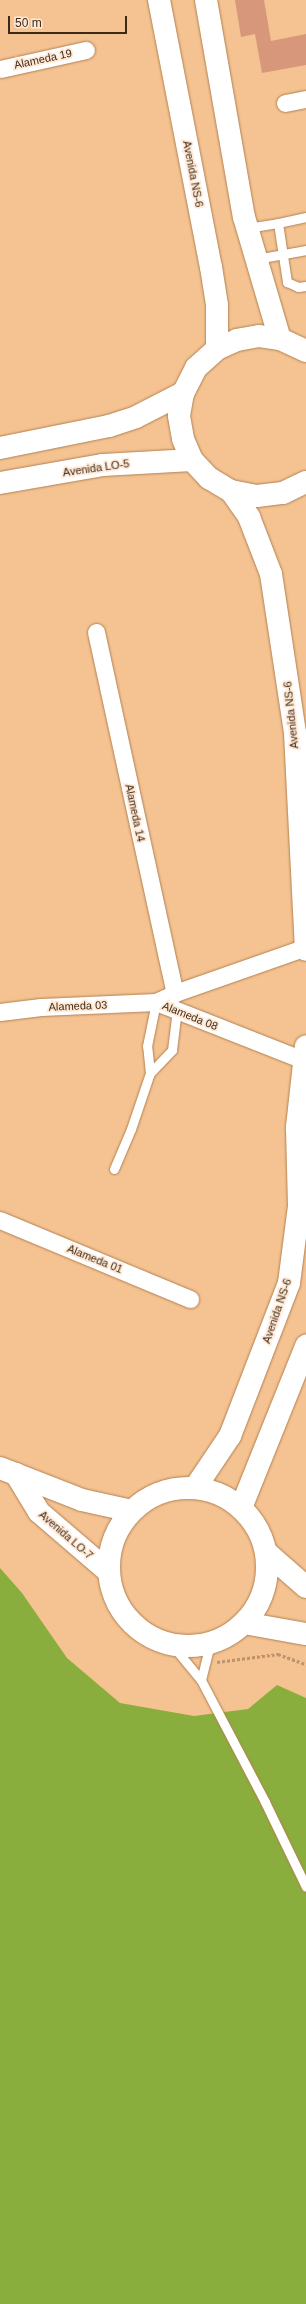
<!DOCTYPE html>
<style>
body{margin:0}
#map{position:relative;width:306px;height:2304px;overflow:hidden;background:#f5c291;font-family:Helvetica,sans-serif}
div>[style]{position:absolute}
[style*='--x']{left:calc(var(--x)*1px);top:calc(var(--y)*1px);width:calc(var(--w)*1px);rotate:calc(var(--a)*1deg)}
.forest>*{inset:0;background:#8aae3d}
.building>*{inset:0;background:#d6977a}
.path>*{height:2.5px;margin-top:-1.25px;transform-origin:0;background:repeating-linear-gradient(90deg,#bd946b 0 3px,transparent 0 5px)}
.roads{filter:drop-shadow(0 0 1px #b28253) drop-shadow(0 0 1px #b28253)}
.lane>*{height:9px;margin:-4.5px;padding:0 4.5px;transform-origin:4.5px;border-radius:4.5px;background:#fff}
.street>*{height:17px;margin:-8.5px;padding:0 8.5px;transform-origin:8.5px;border-radius:8.5px;background:#fff}
.secondary>*{height:22px;margin:-11px;padding:0 11px;transform-origin:11px;border-radius:11px;background:#fff}
.secondary>.ring{margin:-11px;padding:0;box-sizing:content-box;background:none;border:22px solid #fff;border-radius:50%}
span{translate:-50% -50%;white-space:nowrap;text-align:center;line-height:1.15;-webkit-text-stroke:3.5px #ffe9d6;paint-order:stroke}
.street-label{font-size:11px;color:#3d2915}
.scale{position:absolute;left:8px;top:16px;width:119px;height:18px;box-sizing:border-box;border:2px solid #3d2915;border-top:0;padding-left:5px;font-size:12px;line-height:14px;white-space:nowrap;color:#3d2915;-webkit-text-stroke:3px #ffe9d6;paint-order:stroke}
</style>
<div id="map">
<div class="forest">
<div style="clip-path:polygon(0 1568px,22px 1593px,67px 1658px,120px 1703px,194px 1716px,248px 1709px,277px 1685px,306px 1698px,306px 2304px,0 2304px)"></div>
</div>
<div class="building">
<div style="clip-path:polygon(235px 0,264px 0,271px 41px,306px 34px,306px 65px,262px 73px,255px 34px,241px 37px)"></div>
</div>
<div class="path">
<div style="--x:217;--y:1662;--w:62;--a:-7.5"></div>
<div style="--x:278;--y:1654;--w:30;--a:20"></div>
</div>
<div class="roads">
<div class="lane">
<div style="--x:306;--y:217;--w:29;--a:168"></div>
<div style="--x:278;--y:223;--w:60;--a:81.3"></div>
<div style="--x:287;--y:282;--w:12;--a:24"></div>
<div style="--x:298;--y:287;--w:8;--a:-7"></div>
<div style="--x:247;--y:228;--w:31;--a:-9"></div>
<div style="--x:256;--y:259;--w:51;--a:-10.2"></div>
<div style="--x:150;--y:1073;--w:27;--a:-96"></div>
<div style="--x:147;--y:1046;--w:45;--a:-78.4"></div>
<div style="--x:114;--y:1169;--w:43;--a:-67"></div>
<div style="--x:131;--y:1129;--w:59;--a:-71.3"></div>
<div style="--x:150;--y:1073;--w:32;--a:-46"></div>
<div style="--x:172;--y:1050;--w:38;--a:-83"></div>
<div style="--x:172;--y:1645;--w:45;--a:50.4"></div>
<div style="--x:201;--y:1680;--w:138;--a:62.3"></div>
<div style="--x:265;--y:1802;--w:94;--a:64.2"></div>
<div style="--x:201;--y:1680;--w:38;--a:-76"></div>
</div>
<div class="street">
<div style="--x:0;--y:69;--w:88;--a:-12.5"></div>
<div style="--x:285;--y:103;--w:21;--a:-11"></div>
<div style="--x:96;--y:632;--w:370;--a:77.7"></div>
<div style="--x:156;--y:1002;--w:161;--a:21.5"></div>
<div style="--x:0;--y:1012;--w:41;--a:-7"></div>
<div style="--x:41;--y:1007;--w:115;--a:-2.5"></div>
<div style="--x:156;--y:1002;--w:21;--a:-25"></div>
<div style="--x:175;--y:993;--w:139;--a:-19.3"></div>
<div style="--x:0;--y:1220;--w:206;--a:22.6"></div>
</div>
<div class="secondary">
<div style="--x:159;--y:0;--w:272;--a:79"></div>
<div style="--x:211;--y:267;--w:39;--a:81"></div>
<div style="--x:217;--y:306;--w:43;--a:90"></div>
<div style="--x:206;--y:0;--w:220;--a:80.1"></div>
<div style="--x:244;--y:217;--w:127;--a:73.6"></div>
<div style="--x:306;--y:351;--w:29;--a:-155"></div>
<div style="--x:280;--y:339;--w:21;--a:-172"></div>
<div style="--x:259;--y:336;--w:22;--a:170"></div>
<div style="--x:237;--y:340;--w:22;--a:156"></div>
<div style="--x:217;--y:349;--w:28;--a:138"></div>
<div style="--x:196;--y:368;--w:28;--a:117"></div>
<div style="--x:183;--y:393;--w:23;--a:100"></div>
<div style="--x:179;--y:416;--w:23;--a:80"></div>
<div style="--x:183;--y:439;--w:23;--a:67"></div>
<div style="--x:192;--y:460;--w:25;--a:47"></div>
<div style="--x:209;--y:478;--w:26;--a:31"></div>
<div style="--x:231;--y:491;--w:26;--a:11"></div>
<div style="--x:257;--y:496;--w:26;--a:-7"></div>
<div style="--x:283;--y:493;--w:25;--a:-26"></div>
<div style="--x:0;--y:448;--w:111;--a:-11.4"></div>
<div style="--x:109;--y:426;--w:28;--a:-18"></div>
<div style="--x:136;--y:417;--w:53;--a:-27.1"></div>
<div style="--x:0;--y:483;--w:105;--a:-9.9"></div>
<div style="--x:103;--y:465;--w:89;--a:-3.2"></div>
<div style="--x:231;--y:491;--w:32;--a:55"></div>
<div style="--x:249;--y:517;--w:61;--a:68.9"></div>
<div style="--x:271;--y:574;--w:161;--a:81.4"></div>
<div style="--x:295;--y:733;--w:217;--a:87.1"></div>
<div style="--x:0;--y:1468;--w:88;--a:21.3"></div>
<div style="--x:82;--y:1500;--w:51;--a:12.4"></div>
<div style="--x:16;--y:1474;--w:44;--a:58.8"></div>
<div style="--x:39;--y:1512;--w:92;--a:40.6"></div>
<div style="--x:195;--y:1488;--w:63;--a:-56.1"></div>
<div style="--x:230;--y:1436;--w:164;--a:-68.9"></div>
<div style="--x:289;--y:1283;--w:78;--a:-82.6"></div>
<div style="--x:299;--y:1206;--w:79;--a:-91.5"></div>
<div style="--x:297;--y:1127;--w:81;--a:-83.7"></div>
<div class="ring" style="left:109px;top:1488px;width:136px;height:136px"></div>
<div style="--x:241;--y:1508;--w:175;--a:-68.1"></div>
<div style="--x:266;--y:1552;--w:53;--a:41.2"></div>
<div style="--x:244;--y:1623;--w:63;--a:10.1"></div>
</div>
</div>
<div class="street-label">
<span style="left:43px;top:59px;rotate:-12deg">Alameda 19</span>
<span style="left:193px;top:174px;rotate:79deg">Avenida NS-6</span>
<span style="left:96px;top:468px;rotate:-8deg">Avenida LO-5</span>
<span style="left:291px;top:715px;rotate:-96deg">Avenida NS-6</span>
<span style="left:135px;top:813px;rotate:78deg">Alameda 14</span>
<span style="left:78px;top:1006px;rotate:-2deg">Alameda 03</span>
<span style="left:190px;top:1016px;rotate:22deg">Alameda 08</span>
<span style="left:95px;top:1259px;rotate:22deg">Alameda 01</span>
<span style="left:277px;top:1311px;rotate:-71deg">Avenida NS-6</span>
<span style="left:66px;top:1535px;rotate:41deg">Avenida LO-7</span>
</div>
<div class="scale">50 m</div>
</div>
